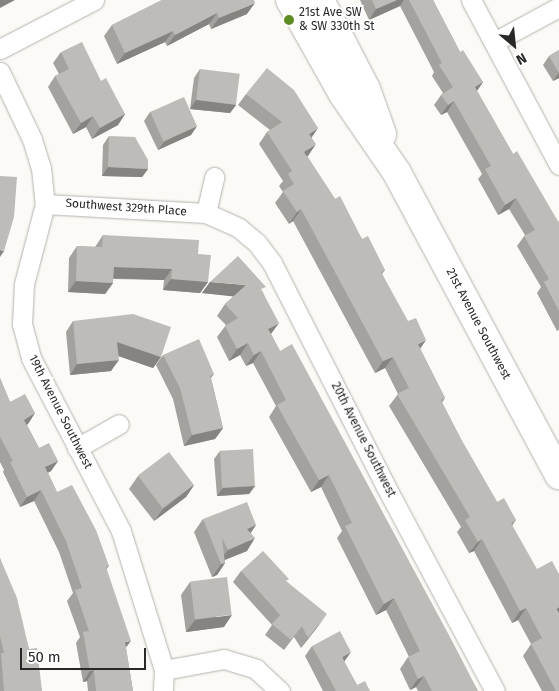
<!DOCTYPE html>
<style>
body{margin:0}
#map{position:relative;width:559px;height:691px;overflow:hidden;background:#fcfaf6;font-family:"Fira Sans",sans-serif}
div>[style]{position:absolute}
[style*='--x']{left:calc(var(--x)*1px);top:calc(var(--y)*1px);width:calc(var(--w)*1px);rotate:calc(var(--a)*1deg)}
.roads{filter:drop-shadow(0 0 1px #b4b2ae) drop-shadow(0 0 1px #b4b2ae)}
.street>*{height:19px;margin:-9.5px;padding:0 9.5px;transform-origin:9.5px;border-radius:9.5px;background:#fff}
.primary>*{height:28px;margin:-14px;padding:0 14px;transform-origin:14px;border-radius:14px;background:#fff}
.wall>*{inset:0;background:#a3a29e}
.shaded-wall>*{inset:0;background:#858481}
.building>*{inset:0;background:#bebcb8;transform-origin:0 0}
.dots>*{width:14px;height:14px;translate:-50% -50%;box-sizing:border-box;border:2px solid #fff;border-radius:50%}
span{translate:-50% -50%;white-space:nowrap;text-align:center;line-height:1.15;-webkit-text-stroke:4px #fff;paint-order:stroke}
.poi-label{font-size:12px;color:#292827}
.left{translate:0 -50%;text-align:left}
.street-label{font-size:12px;color:#292827}
.north{position:absolute;left:489px;top:20px;width:50px;height:50px;-webkit-text-stroke:4px #fff;paint-order:stroke;rotate:152deg;font-size:14px;font-weight:700;line-height:20px;text-align:center;color:#292827}
.north::after{content:'';display:block;margin:auto;width:18px;height:22px;background:#292827;clip-path:polygon(50% 0,100% 100%,50% 72%,0 100%)}
.scale{position:absolute;left:20px;top:648px;width:126px;height:22px;box-sizing:border-box;border:2px solid #292827;border-top:0;padding-left:6px;font-size:15px;line-height:18px;white-space:nowrap;color:#292827;-webkit-text-stroke:4px #fff;paint-order:stroke}
</style>
<div id="map">
<div class="roads">
<div class="street">
<div style="--x:471;--y:0;--w:187;--a:61.9"></div>
<div style="--x:494;--y:42;--w:74;--a:-28.3"></div>
<div style="--x:0;--y:49;--w:106;--a:-27.5"></div>
<div style="--x:0;--y:72;--w:74;--a:64.5"></div>
<div style="--x:32;--y:139;--w:30;--a:73"></div>
<div style="--x:41;--y:168;--w:36;--a:84"></div>
<div style="--x:45;--y:204;--w:83;--a:104.7"></div>
<div style="--x:24;--y:284;--w:40;--a:92.9"></div>
<div style="--x:22;--y:324;--w:35;--a:75"></div>
<div style="--x:31;--y:358;--w:195;--a:62.5"></div>
<div style="--x:121;--y:531;--w:145;--a:72.8"></div>
<div style="--x:164;--y:670;--w:21;--a:93"></div>
<div style="--x:45;--y:204;--w:161;--a:3.2"></div>
<div style="--x:206;--y:213;--w:36;--a:24"></div>
<div style="--x:239;--y:228;--w:23;--a:40"></div>
<div style="--x:257;--y:243;--w:25;--a:53"></div>
<div style="--x:272;--y:263;--w:251;--a:63"></div>
<div style="--x:386;--y:487;--w:231;--a:61.9"></div>
<div style="--x:206;--y:213;--w:37;--a:-77"></div>
<div style="--x:77;--y:448;--w:48;--a:-29.7"></div>
<div style="--x:164;--y:670;--w:61;--a:-10.4"></div>
<div style="--x:224;--y:659;--w:34;--a:17"></div>
<div style="--x:256;--y:669;--w:33;--a:43"></div>
</div>
<div class="primary">
<div style="--x:290;--y:0;--w:108;--a:60.6"></div>
<div style="--x:343;--y:94;--w:96;--a:55.6"></div>
<div style="--x:397;--y:173;--w:343;--a:61.8"></div>
<div style="--x:320;--y:0;--w:100;--a:62.7"></div>
<div style="--x:366;--y:89;--w:48;--a:70.4"></div>
</div>
</div>
<div class="wall">
<div style="clip-path:polygon(162px 0,247px 14px,211px 29px,209px 24px,167px 46px,165px 42px,117px 64px,104px 36px,112px 25px)"></div>
<div style="clip-path:polygon(360px 0,433px 0,460px 52px,483px 82px,477px 91px,513px 154px,559px 223px,559px 330px,557px 331px,537px 293px,541px 287px,517px 246px,525px 235px,509px 209px,498px 215px,478px 179px,482px 174px,447px 112px,441px 115px,434px 105px,441px 95px,443px 93px,432px 76px,434px 72px,400px 6px,369px 20px)"></div>
<div style="clip-path:polygon(559px 50px,559px 78px,553px 81px,543px 65px,549px 56px)"></div>
<div style="clip-path:polygon(61px 52px,101px 81px,125px 114px,118px 125px,92px 139px,86px 127px,73px 134px,48px 87px,55px 76px,59px 74px,53px 63px)"></div>
<div style="clip-path:polygon(200px 69px,236px 105px,230px 113px,190px 109px,194px 78px)"></div>
<div style="clip-path:polygon(246px 94px,311px 138px,307px 156px,335px 199px,362px 239px,385px 270px,382px 274px,445px 398px,442px 403px,462px 441px,497px 502px,516px 520px,512px 526px,559px 691px,542px 691px,523px 656px,531px 644px,518px 620px,512px 623px,474px 551px,469px 553px,457px 532px,461px 527px,389px 406px,398px 394px,385px 368px,375px 373px,293px 221px,289px 224px,275px 203px,283px 192px,279px 186px,283px 181px,259px 144px,267px 132px,270px 130px,238px 105px)"></div>
<div style="clip-path:polygon(150px 112px,197px 126px,191px 135px,158px 150px,144px 121px)"></div>
<div style="clip-path:polygon(109px 136px,148px 169px,142px 177px,102px 176px,103px 145px)"></div>
<div style="clip-path:polygon(103px 235px,198px 254px,208px 282px,200px 293px,163px 290px,164px 280px,113px 279px,113px 283px,105px 294px,68px 292px,69px 258px,77px 246px,95px 247px)"></div>
<div style="clip-path:polygon(210px 282px,263px 292px,271px 334px,280px 351px,478px 691px,418px 691px,416px 687px,410px 690px,400px 669px,408px 657px,409px 657px,386px 610px,376px 615px,337px 538px,342px 531px,321px 487px,311px 492px,269px 417px,276px 406px,253px 363px,246px 366px,240px 355px,229px 361px,217px 337px,226px 325px,217px 316px,225px 304px,234px 296px,202px 293px)"></div>
<div style="clip-path:polygon(73px 321px,161px 357px,153px 368px,118px 356px,111px 371px,70px 375px,66px 332px)"></div>
<div style="clip-path:polygon(163px 355px,214px 374px,211px 378px,223px 428px,215px 439px,184px 446px,173px 399px,156px 365px)"></div>
<div style="clip-path:polygon(0 378px,10px 402px,35px 413px,27px 425px,39px 448px,58px 461px,51px 471px,48px 473px,57px 492px,109px 566px,106px 570px,126px 648px,133px 691px,88px 691px,87px 681px,83px 682px,76px 643px,80px 637px,67px 601px,73px 593px,59px 552px,34px 501px,20px 507px,3px 472px,4px 470px,0 462px)"></div>
<div style="clip-path:polygon(220px 451px,255px 486px,249px 494px,217px 496px,214px 459px)"></div>
<div style="clip-path:polygon(138px 476px,194px 485px,186px 497px,154px 521px,129px 489px)"></div>
<div style="clip-path:polygon(203px 519px,256px 525px,250px 533px,247px 551px,225px 560px,225px 563px,217px 575px,212px 577px,194px 532px)"></div>
<div style="clip-path:polygon(0 558px,29px 649px,42px 691px,0 691px)"></div>
<div style="clip-path:polygon(241px 571px,287px 582px,319px 625px,301px 648px,294px 637px,284px 650px,265px 635px,272px 625px,233px 582px)"></div>
<div style="clip-path:polygon(190px 582px,224px 627px,186px 632px,181px 595px)"></div>
<div style="clip-path:polygon(312px 646px,344px 662px,357px 685px,370px 691px,323px 691px,305px 656px)"></div>
</div>
<div class="shaded-wall">
<div style="clip-path:polygon(0 0,15px 0,0 8px)"></div>
<div style="clip-path:polygon(397px 0,404px 0,400px 6px,369px 20px,376px 9px)"></div>
<div style="clip-path:polygon(255px 3px,247px 14px,211px 29px,219px 18px)"></div>
<div style="clip-path:polygon(217px 13px,209px 24px,167px 46px,175px 35px)"></div>
<div style="clip-path:polygon(173px 31px,165px 42px,117px 64px,125px 53px)"></div>
<div style="clip-path:polygon(559px 73px,559px 78px,553px 81px)"></div>
<div style="clip-path:polygon(483px 82px,476px 92px,475px 87px)"></div>
<div style="clip-path:polygon(196px 100px,236px 105px,230px 113px,190px 109px)"></div>
<div style="clip-path:polygon(454px 101px,447px 112px,441px 115px,448px 105px)"></div>
<div style="clip-path:polygon(125px 114px,118px 125px,92px 139px,100px 128px)"></div>
<div style="clip-path:polygon(93px 116px,86px 127px,73px 134px,81px 123px)"></div>
<div style="clip-path:polygon(197px 126px,191px 135px,158px 150px,164px 142px)"></div>
<div style="clip-path:polygon(318px 128px,310px 140px,309px 134px)"></div>
<div style="clip-path:polygon(316px 144px,308px 156px,296px 164px,304px 152px)"></div>
<div style="clip-path:polygon(108px 167px,148px 169px,142px 177px,102px 176px)"></div>
<div style="clip-path:polygon(516px 198px,509px 209px,498px 215px,505px 205px)"></div>
<div style="clip-path:polygon(301px 209px,293px 221px,289px 224px,297px 212px)"></div>
<div style="clip-path:polygon(0 250px,4px 251px,0 257px)"></div>
<div style="clip-path:polygon(114px 267px,172px 269px,164px 280px,106px 278px)"></div>
<div style="clip-path:polygon(171px 279px,208px 282px,200px 293px,163px 290px)"></div>
<div style="clip-path:polygon(76px 281px,113px 283px,105px 294px,68px 292px)"></div>
<div style="clip-path:polygon(210px 282px,246px 285px,238px 297px,202px 293px)"></div>
<div style="clip-path:polygon(279px 323px,271px 334px,268px 329px)"></div>
<div style="clip-path:polygon(426px 340px,418px 352px,418px 344px)"></div>
<div style="clip-path:polygon(117px 342px,161px 357px,153px 368px,110px 353px)"></div>
<div style="clip-path:polygon(248px 343px,240px 355px,229px 361px,237px 349px)"></div>
<div style="clip-path:polygon(261px 351px,253px 363px,246px 366px,254px 355px)"></div>
<div style="clip-path:polygon(393px 357px,385px 368px,375px 373px,383px 361px)"></div>
<div style="clip-path:polygon(119px 360px,111px 371px,70px 375px,77px 364px)"></div>
<div style="clip-path:polygon(35px 413px,28px 424px,17px 430px,24px 420px)"></div>
<div style="clip-path:polygon(223px 428px,215px 439px,184px 446px,192px 435px)"></div>
<div style="clip-path:polygon(58px 461px,51px 471px,38px 477px,45px 467px)"></div>
<div style="clip-path:polygon(329px 475px,321px 487px,311px 492px,319px 480px)"></div>
<div style="clip-path:polygon(194px 485px,186px 497px,154px 521px,163px 509px)"></div>
<div style="clip-path:polygon(255px 486px,249px 494px,217px 496px,223px 488px)"></div>
<div style="clip-path:polygon(41px 490px,34px 501px,20px 507px,27px 497px)"></div>
<div style="clip-path:polygon(256px 525px,248px 537px,247px 529px)"></div>
<div style="clip-path:polygon(255px 538px,247px 551px,219px 562px,228px 550px)"></div>
<div style="clip-path:polygon(482px 539px,474px 551px,469px 553px,478px 542px)"></div>
<div style="clip-path:polygon(225px 563px,217px 575px,212px 577px,221px 564px)"></div>
<div style="clip-path:polygon(394px 598px,386px 610px,376px 615px,384px 604px)"></div>
<div style="clip-path:polygon(559px 607px,559px 614px,556px 609px)"></div>
<div style="clip-path:polygon(526px 608px,518px 620px,512px 623px,520px 611px)"></div>
<div style="clip-path:polygon(327px 614px,319px 625px,301px 648px,308px 638px)"></div>
<div style="clip-path:polygon(232px 615px,224px 627px,186px 632px,195px 620px)"></div>
<div style="clip-path:polygon(131px 641px,123px 651px,125px 642px)"></div>
<div style="clip-path:polygon(351px 652px,344px 662px,342px 657px)"></div>
<div style="clip-path:polygon(94px 670px,87px 681px,83px 682px,90px 671px)"></div>
<div style="clip-path:polygon(424px 676px,416px 687px,410px 690px,418px 679px)"></div>
</div>
<div class="building">
<div style="clip-path:polygon(162px 0,254px 0,255px 3px,219px 18px,217px 13px,175px 35px,173px 31px,125px 53px,112px 25px)"></div>
<div style="clip-path:polygon(372px 0,397px 0,376px 9px)"></div>
<div style="clip-path:polygon(409px 0,433px 0,460px 52px,463px 50px,483px 82px,475px 87px,513px 154px,517px 151px,559px 223px,559px 311px,544px 282px,549px 279px,524px 236px,535px 230px,516px 198px,505px 205px,485px 169px,491px 166px,454px 101px,448px 105px,441px 95px,453px 87px,439px 65px,442px 63px)"></div>
<div style="clip-path:polygon(82px 42px,101px 81px,106px 78px,125px 114px,100px 128px,93px 116px,81px 123px,55px 76px,69px 69px,61px 52px)"></div>
<div style="clip-path:polygon(559px 50px,559px 73px,549px 56px)"></div>
<div style="clip-path:polygon(267px 68px,294px 90px,318px 128px,309px 134px,316px 144px,304px 152px,335px 199px,340px 196px,362px 239px,368px 236px,385px 270px,381px 272px,408px 321px,416px 318px,426px 340px,418px 344px,445px 398px,441px 400px,462px 441px,497px 502px,504px 498px,516px 520px,511px 523px,537px 569px,552px 561px,559px 574px,559px 607px,556px 609px,559px 615px,559px 691px,556px 691px,531px 644px,542px 638px,526px 608px,520px 611px,482px 539px,478px 542px,465px 520px,470px 517px,397px 394px,409px 388px,393px 357px,383px 361px,301px 209px,297px 212px,283px 191px,294px 184px,288px 174px,292px 171px,267px 132px,282px 122px,246px 94px)"></div>
<div style="left:200px;top:69px;width:40px;height:31px;rotate:7deg"></div>
<div style="left:184px;top:97px;width:32px;height:37px;rotate:66deg"></div>
<div style="clip-path:polygon(109px 136px,135px 137px,148px 160px,148px 169px,108px 167px)"></div>
<div style="clip-path:polygon(0 176px,17px 177px,14px 217px,4px 251px,0 250px)"></div>
<div style="clip-path:polygon(103px 235px,199px 240px,198px 254px,211px 255px,208px 282px,171px 279px,172px 269px,114px 267px,113px 283px,76px 281px,77px 246px,102px 247px)"></div>
<div style="clip-path:polygon(238px 256px,266px 287px,261px 289px,279px 323px,268px 329px,280px 351px,292px 344px,450px 637px,478px 691px,432px 691px,424px 676px,418px 679px,408px 657px,420px 651px,394px 598px,384px 604px,345px 526px,352px 523px,329px 475px,319px 480px,277px 405px,286px 400px,261px 351px,254px 355px,248px 343px,237px 349px,225px 326px,238px 318px,225px 304px,246px 285px,210px 282px)"></div>
<div style="clip-path:polygon(133px 314px,171px 327px,161px 357px,117px 342px,119px 360px,77px 364px,73px 321px)"></div>
<div style="clip-path:polygon(199px 339px,214px 374px,210px 376px,223px 428px,192px 435px,180px 388px,163px 355px)"></div>
<div style="clip-path:polygon(0 378px,10px 402px,25px 394px,35px 413px,24px 420px,39px 448px,49px 443px,58px 461px,45px 467px,57px 492px,72px 485px,96px 530px,109px 566px,106px 567px,131px 641px,125px 642px,133px 691px,96px 691px,94px 670px,90px 671px,83px 632px,89px 631px,75px 590px,82px 588px,66px 541px,41px 490px,27px 497px,10px 462px,13px 461px,0 437px)"></div>
<div style="left:253px;top:449px;width:37px;height:33px;rotate:87deg"></div>
<div style="left:169px;top:452px;width:41px;height:39px;rotate:53deg"></div>
<div style="clip-path:polygon(247px 502px,256px 525px,247px 529px,255px 538px,228px 550px,222px 538px,225px 563px,221px 564px,203px 519px)"></div>
<div style="clip-path:polygon(263px 551px,289px 579px,286px 581px,327px 614px,308px 638px,302px 626px,291px 640px,272px 624px,280px 615px,241px 571px)"></div>
<div style="clip-path:polygon(0 558px,17px 598px,29px 649px,37px 648px,42px 691px,4px 691px,1px 653px,4px 653px,0 636px)"></div>
<div style="left:227px;top:577px;width:38px;height:37px;rotate:83deg"></div>
<div style="clip-path:polygon(340px 631px,351px 652px,342px 657px,357px 685px,365px 681px,370px 691px,336px 691px,312px 646px)"></div>
</div>
<div class="dots">
<div style="left:289px;top:20px;background:#5d8d22"></div>
</div>
<div class="poi-label">
<span class="left" style="left:299px;top:20px">21st Ave SW<br>&amp; SW 330th St</span>
</div>
<div class="street-label">
<span style="left:126px;top:208px;rotate:4deg">Southwest 329th Place</span>
<span style="left:478px;top:324px;rotate:62deg">21st Avenue Southwest</span>
<span style="left:60px;top:412px;rotate:63deg">19th Avenue Southwest</span>
<span style="left:363px;top:440px;rotate:63deg">20th Avenue Southwest</span>
</div>
<div class="north">N</div>
<div class="scale">50 m</div>
</div>
